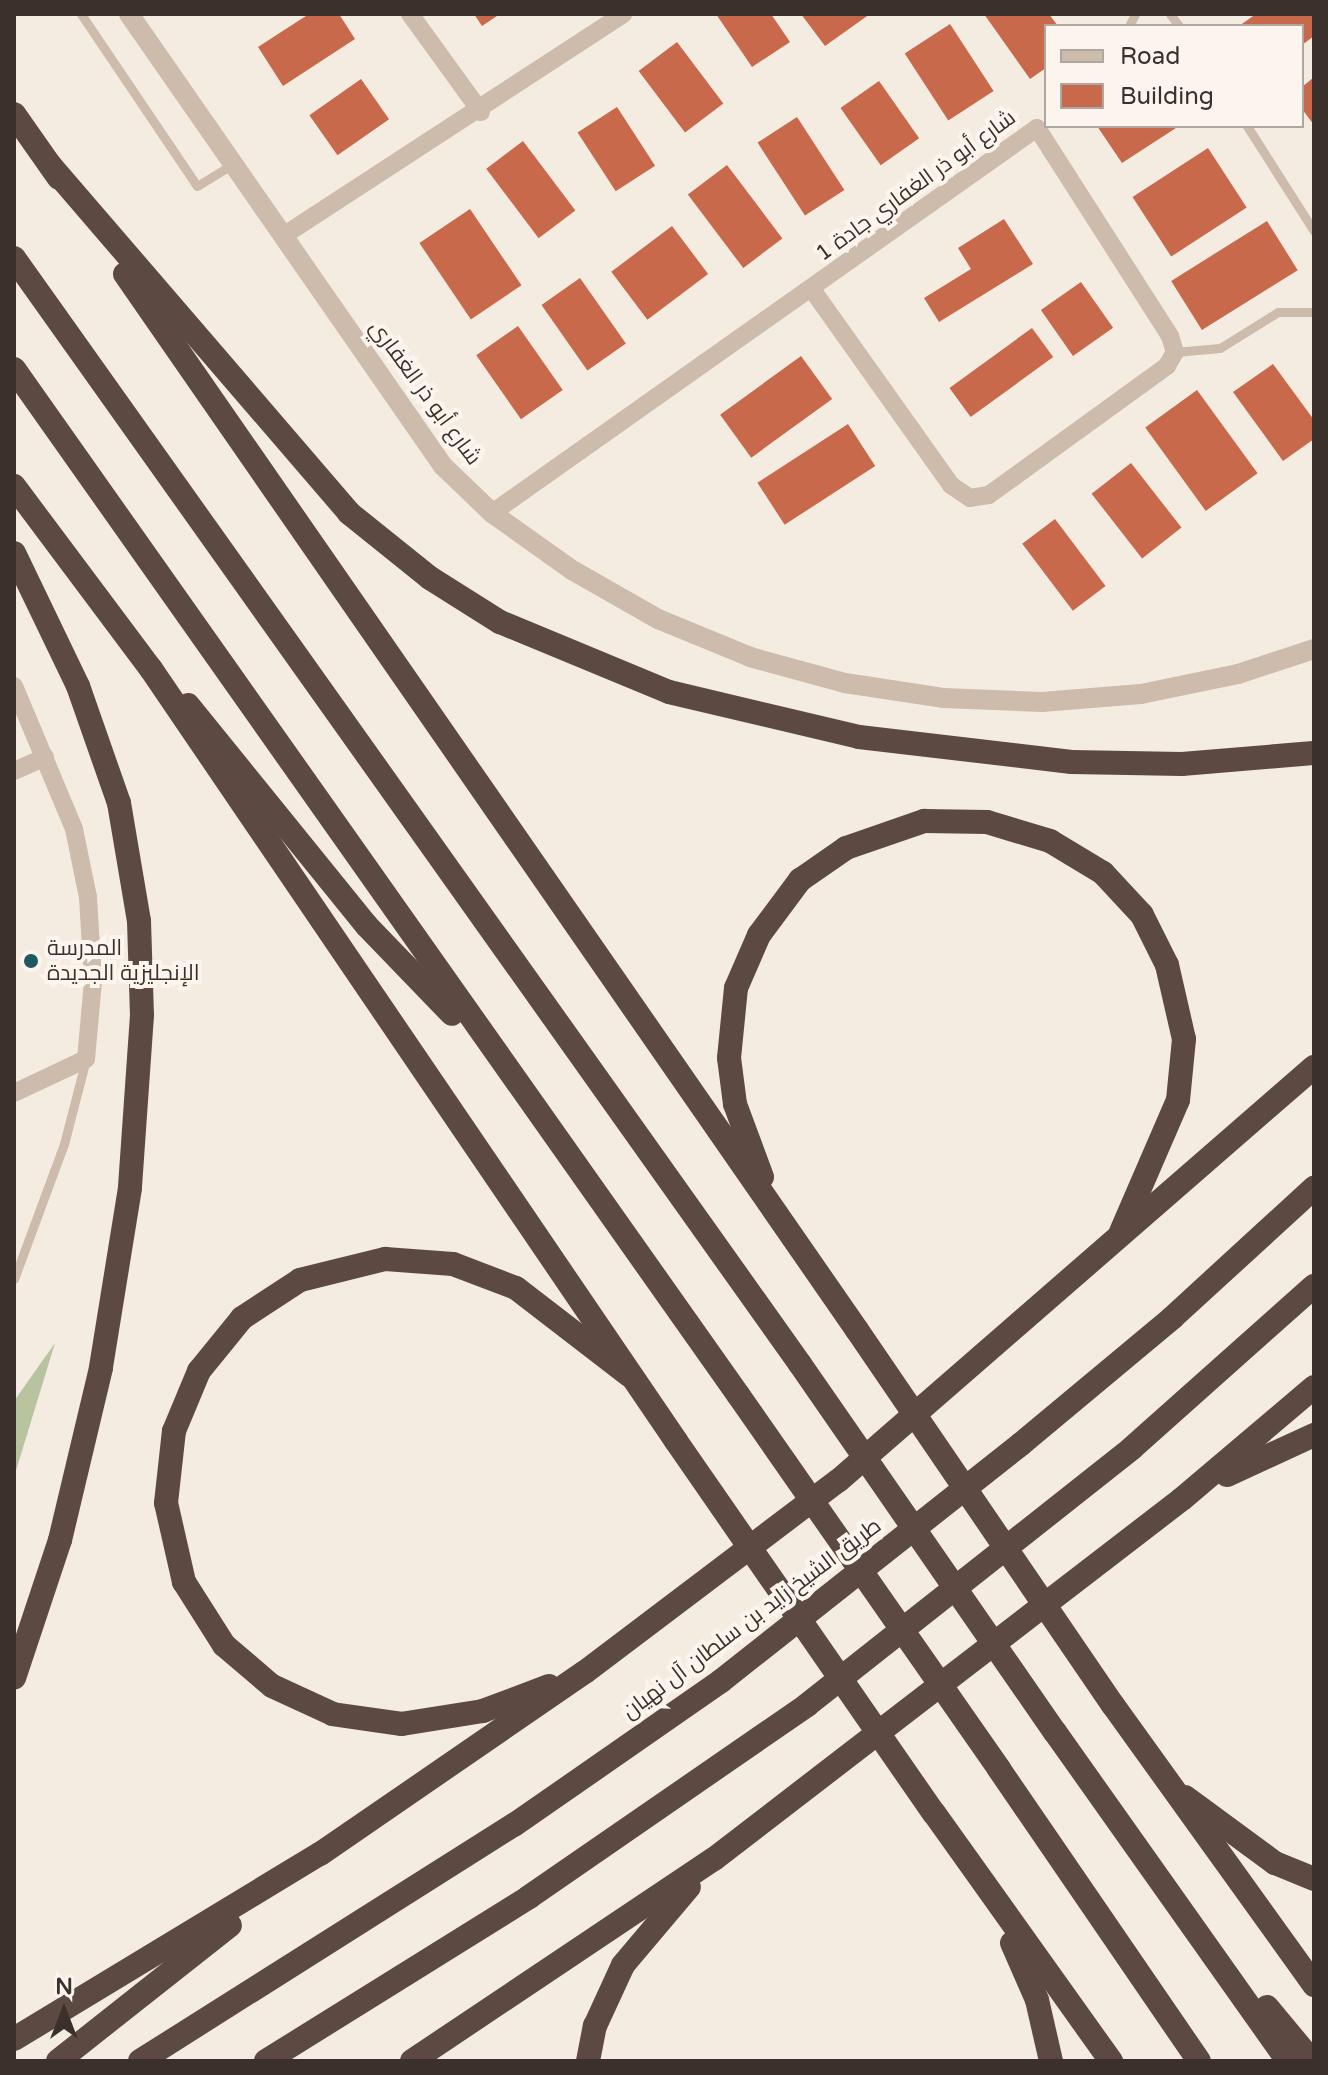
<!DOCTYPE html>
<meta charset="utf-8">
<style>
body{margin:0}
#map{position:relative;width:1328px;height:2075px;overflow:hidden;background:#f4ebe1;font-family:"Varela Round",Cairo,sans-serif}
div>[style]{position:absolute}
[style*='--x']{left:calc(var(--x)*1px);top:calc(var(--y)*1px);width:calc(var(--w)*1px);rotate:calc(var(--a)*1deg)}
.green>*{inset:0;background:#b8c4a0}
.building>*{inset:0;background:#c8694b;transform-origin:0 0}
.service>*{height:9px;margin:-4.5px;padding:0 4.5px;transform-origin:4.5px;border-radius:4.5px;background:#cdbbac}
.minor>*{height:18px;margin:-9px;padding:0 9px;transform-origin:9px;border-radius:9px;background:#cdbbac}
.tertiary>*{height:20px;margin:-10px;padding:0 10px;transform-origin:10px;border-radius:10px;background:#cdbbac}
.motorway>*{height:24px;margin:-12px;padding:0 12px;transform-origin:12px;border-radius:12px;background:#5c4a42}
.motorway-bridge>*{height:24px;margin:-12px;padding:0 12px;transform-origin:12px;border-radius:12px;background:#5c4a42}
.dots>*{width:22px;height:22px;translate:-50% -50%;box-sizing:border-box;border:4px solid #fbf5ee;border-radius:50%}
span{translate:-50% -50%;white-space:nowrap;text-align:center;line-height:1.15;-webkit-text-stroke:8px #fbf5ee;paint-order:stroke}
.street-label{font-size:22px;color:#3b302b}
.poi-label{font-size:22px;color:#3b302b}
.left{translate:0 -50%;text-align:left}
.frame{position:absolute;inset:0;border:16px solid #3b302b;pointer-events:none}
.legend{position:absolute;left:1044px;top:24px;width:260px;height:104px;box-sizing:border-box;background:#fbf5ee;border:2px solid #aea6a0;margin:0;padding:10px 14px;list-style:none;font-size:24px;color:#3b302b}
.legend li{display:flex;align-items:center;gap:16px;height:40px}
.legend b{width:40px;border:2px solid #aea6a0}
.north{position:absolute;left:24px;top:1971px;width:80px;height:80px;-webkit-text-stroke:6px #fbf5ee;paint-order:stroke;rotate:0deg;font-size:22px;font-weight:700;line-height:32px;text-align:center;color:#3b302b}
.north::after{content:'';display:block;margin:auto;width:28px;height:36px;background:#3b302b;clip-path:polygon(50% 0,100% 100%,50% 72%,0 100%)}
</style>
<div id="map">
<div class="green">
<div style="clip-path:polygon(55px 1343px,14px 1477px,14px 1401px)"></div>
</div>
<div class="building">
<div style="clip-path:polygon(309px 14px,339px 14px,355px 39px,283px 86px,258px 47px)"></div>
<div style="clip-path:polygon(474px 14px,500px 14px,482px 26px)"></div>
<div style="clip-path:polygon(716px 14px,771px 14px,790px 42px,752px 67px)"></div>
<div style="clip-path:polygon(801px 14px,870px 14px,825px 46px)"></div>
<div style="clip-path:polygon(984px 14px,1049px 14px,1058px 26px,1046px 26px,1046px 68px,1030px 79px)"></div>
<div style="clip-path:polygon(1256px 14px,1314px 14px,1314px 36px,1302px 45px,1302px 26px,1239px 26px)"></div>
<div style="left:950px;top:24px;width:80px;height:54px;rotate:57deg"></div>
<div style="left:677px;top:42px;width:77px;height:48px;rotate:53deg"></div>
<div style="clip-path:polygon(1314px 77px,1314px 125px,1302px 109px,1302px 87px)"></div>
<div style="left:361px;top:79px;width:49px;height:63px;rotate:55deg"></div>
<div style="left:879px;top:81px;width:70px;height:47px;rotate:55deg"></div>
<div style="left:617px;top:107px;width:70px;height:47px;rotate:57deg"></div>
<div style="left:797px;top:117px;width:87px;height:47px;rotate:57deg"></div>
<div style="clip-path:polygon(1097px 126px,1179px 126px,1122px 163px)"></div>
<div style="left:523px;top:141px;width:87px;height:46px;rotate:53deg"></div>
<div style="left:1208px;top:148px;width:71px;height:90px;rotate:57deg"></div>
<div style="left:727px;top:165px;width:92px;height:49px;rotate:53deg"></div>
<div style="left:470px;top:209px;width:92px;height:61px;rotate:56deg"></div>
<div style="clip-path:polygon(1004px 219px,1033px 264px,939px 322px,924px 298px,971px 269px,958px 248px)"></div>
<div style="left:1267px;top:221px;width:58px;height:113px;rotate:58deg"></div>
<div style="left:672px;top:226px;width:60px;height:76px;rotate:53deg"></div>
<div style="left:580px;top:278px;width:80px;height:47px;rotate:55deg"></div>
<div style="left:1081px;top:282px;width:56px;height:49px;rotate:55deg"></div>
<div style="left:518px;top:326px;width:78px;height:51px;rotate:55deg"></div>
<div style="left:1032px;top:328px;width:36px;height:102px;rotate:54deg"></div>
<div style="left:801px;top:356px;width:53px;height:100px;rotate:54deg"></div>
<div style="clip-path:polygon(1273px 364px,1314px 420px,1314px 439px,1283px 461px,1233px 392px)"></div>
<div style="left:1197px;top:390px;width:103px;height:64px;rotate:54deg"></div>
<div style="left:848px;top:424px;width:50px;height:108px;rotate:57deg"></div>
<div style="left:1131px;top:463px;width:82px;height:50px;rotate:52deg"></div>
<div style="left:1055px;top:519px;width:84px;height:41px;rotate:53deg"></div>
</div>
<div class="service">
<div style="--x:81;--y:14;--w:207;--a:56"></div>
<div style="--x:197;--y:186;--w:42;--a:-31.4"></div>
<div style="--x:1170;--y:14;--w:15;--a:53"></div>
<div style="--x:1129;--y:26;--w:13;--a:-63"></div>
<div style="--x:1247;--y:126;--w:125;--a:57.5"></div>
<div style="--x:1175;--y:352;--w:45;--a:-5.1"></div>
<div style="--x:1220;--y:348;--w:68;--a:-31.8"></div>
<div style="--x:1278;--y:312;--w:36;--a:0"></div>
<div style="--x:14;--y:1279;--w:144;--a:-69.7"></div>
<div style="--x:64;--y:1144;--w:88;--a:-75.5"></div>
</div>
<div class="minor">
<div style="--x:410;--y:14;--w:121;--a:54.1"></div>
<div style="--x:283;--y:236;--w:406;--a:-33.1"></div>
<div style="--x:492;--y:513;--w:667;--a:-35.24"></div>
<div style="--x:1037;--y:128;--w:247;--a:57.4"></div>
<div style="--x:1170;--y:336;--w:17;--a:73"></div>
<div style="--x:1175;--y:352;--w:16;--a:120"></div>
<div style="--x:1167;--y:366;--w:220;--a:144.1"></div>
<div style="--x:989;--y:495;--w:19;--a:171"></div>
<div style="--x:970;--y:498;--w:23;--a:-146"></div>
<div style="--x:951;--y:485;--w:238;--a:-125.4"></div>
<div style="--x:14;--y:686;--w:155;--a:67.2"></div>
<div style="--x:74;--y:829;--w:69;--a:78.4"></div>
<div style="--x:88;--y:897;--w:84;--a:86.6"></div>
<div style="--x:93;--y:981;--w:78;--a:95.1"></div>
<div style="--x:86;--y:1059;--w:80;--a:154.7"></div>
<div style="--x:14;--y:771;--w:34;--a:-24"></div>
</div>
<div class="tertiary">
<div style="--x:129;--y:14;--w:550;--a:55.21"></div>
<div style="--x:443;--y:466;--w:68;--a:43.8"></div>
<div style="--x:492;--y:513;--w:98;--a:35.5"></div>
<div style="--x:572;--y:570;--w:99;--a:29.7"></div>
<div style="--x:658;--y:619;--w:100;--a:22.4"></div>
<div style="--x:750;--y:657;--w:98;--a:15.3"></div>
<div style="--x:845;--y:683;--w:99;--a:8.7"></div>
<div style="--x:943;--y:698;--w:99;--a:2.3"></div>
<div style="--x:1042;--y:702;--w:99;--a:-4.6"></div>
<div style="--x:1141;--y:694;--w:99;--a:-11.7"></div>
<div style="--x:1238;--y:674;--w:80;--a:-18.2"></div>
</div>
<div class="motorway">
<div style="--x:14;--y:114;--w:78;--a:54.9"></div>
<div style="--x:50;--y:165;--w:459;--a:49.3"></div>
<div style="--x:349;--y:513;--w:104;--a:38.7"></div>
<div style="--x:430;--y:578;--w:83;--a:32.2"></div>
<div style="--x:500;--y:622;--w:183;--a:22.5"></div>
<div style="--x:669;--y:692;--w:195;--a:13.3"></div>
<div style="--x:859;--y:737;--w:214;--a:6.7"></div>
<div style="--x:1072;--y:762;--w:110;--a:1"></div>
<div style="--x:1182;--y:764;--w:132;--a:-4.8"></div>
<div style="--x:14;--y:258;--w:1357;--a:54.6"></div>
<div style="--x:125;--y:274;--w:1285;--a:55.27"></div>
<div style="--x:14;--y:369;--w:1257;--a:54.78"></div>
<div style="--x:14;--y:486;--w:229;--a:53.2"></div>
<div style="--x:151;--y:669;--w:934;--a:55.78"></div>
<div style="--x:14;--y:553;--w:148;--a:64.3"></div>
<div style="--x:78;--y:686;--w:124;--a:70.7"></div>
<div style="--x:119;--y:803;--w:120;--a:80.4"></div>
<div style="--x:139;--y:921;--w:94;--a:88.2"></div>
<div style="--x:142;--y:1015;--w:173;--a:94"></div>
<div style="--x:130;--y:1188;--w:182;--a:99.2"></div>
<div style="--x:101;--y:1368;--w:177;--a:103.4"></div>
<div style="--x:60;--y:1540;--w:145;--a:108.4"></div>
<div style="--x:188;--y:705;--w:284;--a:51"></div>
<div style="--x:367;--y:926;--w:122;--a:46"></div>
<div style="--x:762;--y:1177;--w:78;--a:-110.3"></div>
<div style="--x:735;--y:1104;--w:46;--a:-97.4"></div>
<div style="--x:729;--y:1058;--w:70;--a:-84.3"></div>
<div style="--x:736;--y:988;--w:58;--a:-66.5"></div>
<div style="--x:759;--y:935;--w:69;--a:-53.3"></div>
<div style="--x:800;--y:880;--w:56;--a:-34.8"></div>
<div style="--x:846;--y:848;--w:83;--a:-19.1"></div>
<div style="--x:924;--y:821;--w:63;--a:0.9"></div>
<div style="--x:987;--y:822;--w:66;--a:16.8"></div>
<div style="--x:1050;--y:841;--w:62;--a:31.1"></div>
<div style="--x:1103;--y:873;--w:57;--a:47.1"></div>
<div style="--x:1142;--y:915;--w:56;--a:63.4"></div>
<div style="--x:1167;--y:965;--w:76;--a:77.1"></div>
<div style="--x:1184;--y:1039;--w:61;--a:95.6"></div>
<div style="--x:1178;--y:1100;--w:144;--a:113.4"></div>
<div style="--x:1227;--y:1475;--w:96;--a:-24.7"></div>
<div style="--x:549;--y:1686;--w:71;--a:159.3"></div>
<div style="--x:483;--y:1711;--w:82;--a:170.9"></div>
<div style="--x:402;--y:1724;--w:70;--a:-171.8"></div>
<div style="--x:333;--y:1714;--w:67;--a:-155.3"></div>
<div style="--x:272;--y:1686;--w:63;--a:-139.5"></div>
<div style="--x:224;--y:1645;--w:75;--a:-122.4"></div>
<div style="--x:184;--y:1582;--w:81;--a:-102.8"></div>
<div style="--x:166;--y:1503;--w:72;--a:-83.7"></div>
<div style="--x:174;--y:1431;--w:65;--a:-67.4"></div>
<div style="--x:199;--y:1371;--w:68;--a:-50.9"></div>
<div style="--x:242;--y:1318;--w:69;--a:-33.2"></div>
<div style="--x:300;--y:1280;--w:88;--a:-13.9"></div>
<div style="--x:385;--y:1259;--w:68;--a:4.2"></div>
<div style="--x:453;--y:1264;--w:67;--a:20.9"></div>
<div style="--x:516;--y:1288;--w:143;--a:37.6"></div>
<div style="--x:1113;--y:1705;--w:345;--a:54.3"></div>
<div style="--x:1055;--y:1732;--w:403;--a:54.7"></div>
<div style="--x:999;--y:1769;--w:354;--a:55.6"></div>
<div style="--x:1185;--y:1797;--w:112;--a:36.3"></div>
<div style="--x:1275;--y:1863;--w:42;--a:22.3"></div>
<div style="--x:934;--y:1813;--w:305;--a:54.5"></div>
<div style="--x:1012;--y:1943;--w:62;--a:66.3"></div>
<div style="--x:1037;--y:2000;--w:63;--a:77.1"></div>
<div style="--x:1267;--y:2007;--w:70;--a:50.2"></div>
<div style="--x:14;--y:2039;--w:358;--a:-31.2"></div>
<div style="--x:320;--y:1854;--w:321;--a:-34.5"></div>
<div style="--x:585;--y:1672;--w:317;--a:-37.1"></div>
<div style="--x:838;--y:1481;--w:631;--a:-41.02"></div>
<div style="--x:58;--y:2061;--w:219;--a:-38.3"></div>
<div style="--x:140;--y:2061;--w:442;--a:-32.3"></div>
<div style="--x:514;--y:1825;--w:252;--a:-34.8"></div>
<div style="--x:721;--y:1681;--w:382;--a:-38.3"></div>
<div style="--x:1021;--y:1444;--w:197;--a:-39.8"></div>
<div style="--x:1172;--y:1318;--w:193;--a:-42.5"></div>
<div style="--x:266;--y:2061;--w:310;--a:-31.9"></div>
<div style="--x:529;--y:1897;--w:338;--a:-34.6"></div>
<div style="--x:807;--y:1705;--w:414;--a:-38.3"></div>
<div style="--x:1132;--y:1448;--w:244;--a:-41.7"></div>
<div style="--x:412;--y:2061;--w:363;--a:-33.8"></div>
<div style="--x:714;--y:1859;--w:590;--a:-37.57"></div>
<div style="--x:1182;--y:1499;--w:173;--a:-40.3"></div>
<div style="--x:588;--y:2061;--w:36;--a:-79"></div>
<div style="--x:595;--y:2026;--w:67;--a:-65.3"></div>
<div style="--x:623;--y:1965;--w:102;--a:-49.8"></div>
</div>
<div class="motorway-bridge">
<div style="--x:857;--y:1330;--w:454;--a:55.7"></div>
<div style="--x:800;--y:1364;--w:448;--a:55.3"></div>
<div style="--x:739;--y:1396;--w:455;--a:55.1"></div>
<div style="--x:676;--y:1441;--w:453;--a:55.3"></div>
</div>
<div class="dots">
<div style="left:31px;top:961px;background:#1f5a5e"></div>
</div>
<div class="street-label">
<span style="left:916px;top:186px;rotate:-36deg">شارع أبو ذر الغفاري جادة 1</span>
<span style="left:425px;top:393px;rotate:54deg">شارع أبو ذر الغفاري</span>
<span style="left:752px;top:1619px;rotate:-37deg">طريق الشيخ زايد بن سلطان آل نهيان</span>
</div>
<div class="poi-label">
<span class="left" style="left:47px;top:961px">المدرسة<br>الإنجليزية الجديدة</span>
</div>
<div class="frame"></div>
<ul class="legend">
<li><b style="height:10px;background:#cdbbac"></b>Road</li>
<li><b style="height:22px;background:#c8694b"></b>Building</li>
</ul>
<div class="north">N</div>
</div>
